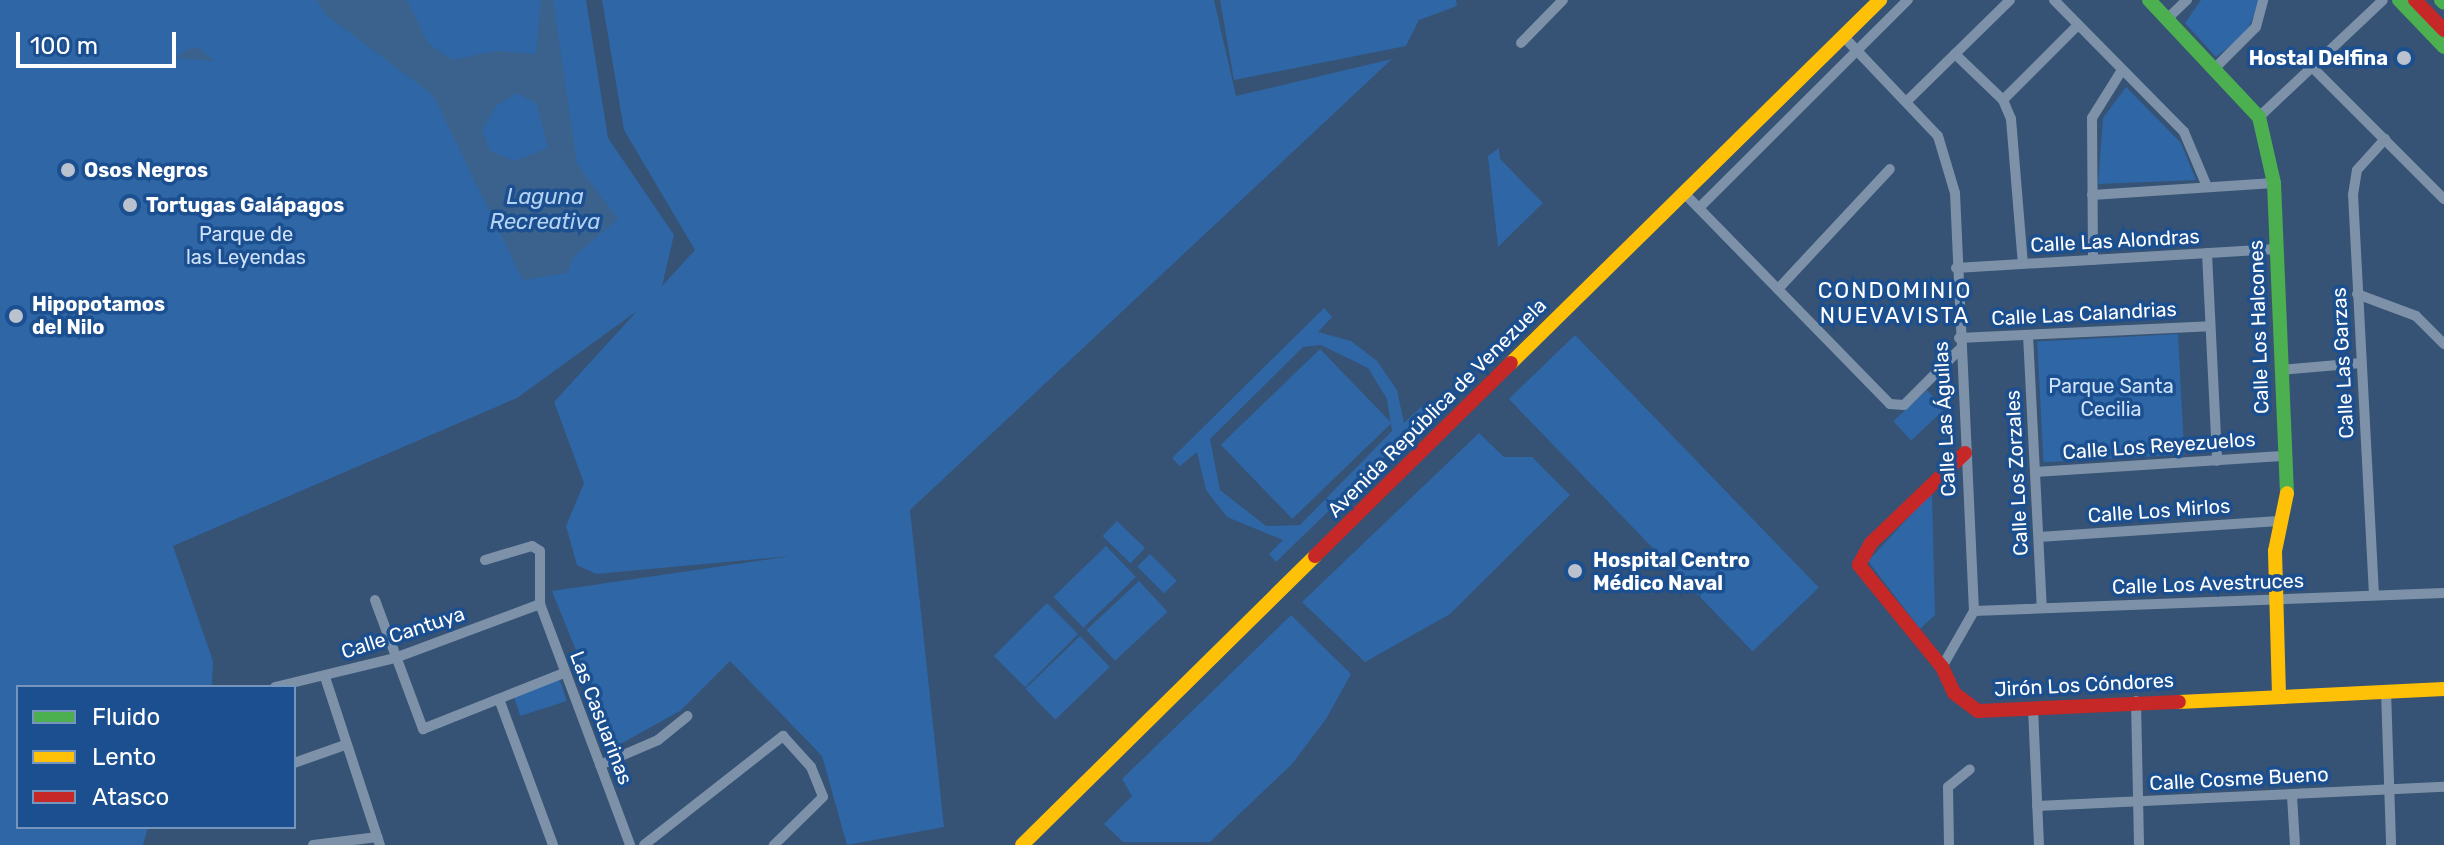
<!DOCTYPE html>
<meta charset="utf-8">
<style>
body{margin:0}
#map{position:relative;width:2444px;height:845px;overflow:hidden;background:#365274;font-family:Rubik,sans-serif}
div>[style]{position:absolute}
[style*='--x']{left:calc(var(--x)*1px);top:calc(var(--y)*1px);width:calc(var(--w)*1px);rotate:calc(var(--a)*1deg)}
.green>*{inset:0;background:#2f66a5;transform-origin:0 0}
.water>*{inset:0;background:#3b618d}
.street>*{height:10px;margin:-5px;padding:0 5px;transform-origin:5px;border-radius:5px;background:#7d92a8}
.fast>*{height:14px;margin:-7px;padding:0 7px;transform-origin:7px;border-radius:7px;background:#4caf50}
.slow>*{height:14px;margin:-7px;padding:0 7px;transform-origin:7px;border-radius:7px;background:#ffc107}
.jam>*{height:14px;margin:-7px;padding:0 7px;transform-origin:7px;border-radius:7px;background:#c62828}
.dots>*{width:22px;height:22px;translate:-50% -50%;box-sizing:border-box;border:4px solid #1b4f8f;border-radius:50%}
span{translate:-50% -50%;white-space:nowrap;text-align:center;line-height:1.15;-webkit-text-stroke:7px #1b4f8f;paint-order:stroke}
.poi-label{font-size:20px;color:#fff;font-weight:700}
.right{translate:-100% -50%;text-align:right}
.left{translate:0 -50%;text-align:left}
.park-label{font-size:20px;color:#cfe3fa}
.street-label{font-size:20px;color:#fff}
.water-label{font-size:22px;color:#b5d3f5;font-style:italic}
.neighbourhood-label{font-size:22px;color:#fff;letter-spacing:2px}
.legend{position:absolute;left:16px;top:685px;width:280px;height:144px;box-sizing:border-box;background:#1b4f8f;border:2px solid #7695bc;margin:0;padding:10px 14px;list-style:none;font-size:24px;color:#fff}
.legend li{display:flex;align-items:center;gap:16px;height:40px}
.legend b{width:40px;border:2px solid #7695bc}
.scale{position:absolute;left:16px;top:32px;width:160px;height:36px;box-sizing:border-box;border:4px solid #fff;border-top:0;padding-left:10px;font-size:24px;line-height:28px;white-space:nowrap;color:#fff;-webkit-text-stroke:6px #1b4f8f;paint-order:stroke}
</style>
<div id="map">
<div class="green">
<div style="clip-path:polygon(0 0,586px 0,608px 138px,674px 235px,662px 286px,695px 250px,624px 130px,602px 0,1214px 0,1236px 96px,1392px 59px,910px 510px,944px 827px,847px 845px,822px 756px,730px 661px,680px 711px,615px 747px,552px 591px,791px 556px,596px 574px,577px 565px,566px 526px,584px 483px,554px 402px,637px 311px,517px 398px,173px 546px,213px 661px,212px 687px,18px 687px,18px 827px,148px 827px,143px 845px,0 845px)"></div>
<div style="clip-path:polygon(1220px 0,1456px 0,1457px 6px,1419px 20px,1406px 46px,1234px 80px)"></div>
<div style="clip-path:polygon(2201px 0,2260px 0,2247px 32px,2216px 57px,2185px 23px)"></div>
<div style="clip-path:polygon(2126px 87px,2181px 143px,2196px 180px,2098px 184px,2103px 118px)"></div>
<div style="clip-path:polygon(1499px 148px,1500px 159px,1543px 203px,1498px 247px,1488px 156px)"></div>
<div style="clip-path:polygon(evenodd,1324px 308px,1332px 317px,1318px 332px,1351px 341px,1377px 361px,1397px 390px,1404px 423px,1421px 407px,1429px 414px,1276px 562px,1269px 554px,1283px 540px,1227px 517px,1206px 490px,1197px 452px,1180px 466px,1172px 458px,1324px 308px,1321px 345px,1368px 368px,1387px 399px,1392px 431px,1300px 525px,1266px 526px,1220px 490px,1210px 439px,1303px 347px,1321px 345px)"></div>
<div style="left:2178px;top:334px;width:121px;height:141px;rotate:87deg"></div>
<div style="left:1575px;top:335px;width:351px;height:92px;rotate:46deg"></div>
<div style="left:1320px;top:349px;width:103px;height:138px;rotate:46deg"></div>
<div style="left:1927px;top:390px;width:26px;height:46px;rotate:47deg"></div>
<div style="clip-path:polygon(1479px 433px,1504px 457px,1532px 457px,1570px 495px,1450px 614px,1365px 662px,1302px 602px)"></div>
<div style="clip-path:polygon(1932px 492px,1935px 615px,1920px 629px,1868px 561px)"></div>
<div style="left:1117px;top:521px;width:39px;height:21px;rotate:44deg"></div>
<div style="left:1106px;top:546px;width:43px;height:73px;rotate:46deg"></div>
<div style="left:1150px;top:554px;width:38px;height:18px;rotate:45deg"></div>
<div style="left:1139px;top:581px;width:42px;height:72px;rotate:47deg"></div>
<div style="left:1047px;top:603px;width:44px;height:75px;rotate:45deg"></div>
<div style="clip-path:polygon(1291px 615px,1351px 674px,1326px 719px,1292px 764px,1210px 842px,1123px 842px,1104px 824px,1132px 796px,1122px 779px)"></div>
<div style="left:1080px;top:636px;width:43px;height:76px;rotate:46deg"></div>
<div style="left:560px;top:680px;width:22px;height:49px;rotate:72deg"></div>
</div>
<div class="water">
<div style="clip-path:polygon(evenodd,317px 0,407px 0,428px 43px,452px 60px,496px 51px,536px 54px,541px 0,553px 0,577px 164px,618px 219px,574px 256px,567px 273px,523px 280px,433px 95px,326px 15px,317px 0,517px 93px,537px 104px,548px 148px,515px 161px,490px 151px,482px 130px,497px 105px,517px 93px)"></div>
<div style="clip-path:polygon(198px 47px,214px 61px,175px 58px,189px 49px)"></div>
</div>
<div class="street">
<div style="--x:2054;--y:0;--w:185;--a:45.4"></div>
<div style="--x:2184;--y:132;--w:56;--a:67.1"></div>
<div style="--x:2167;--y:19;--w:28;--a:-44"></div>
<div style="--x:1843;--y:36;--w:138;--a:46.5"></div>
<div style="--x:1938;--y:136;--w:59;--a:73.4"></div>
<div style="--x:1955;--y:193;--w:418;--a:87.4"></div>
<div style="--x:1974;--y:611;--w:64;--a:119.7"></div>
<div style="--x:1521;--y:43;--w:60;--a:-45.7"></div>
<div style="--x:1955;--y:54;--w:66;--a:43.8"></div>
<div style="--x:2003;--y:100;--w:21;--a:67"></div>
<div style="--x:2011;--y:119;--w:145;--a:85.3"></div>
<div style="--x:2312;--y:67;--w:187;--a:45"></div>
<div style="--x:2214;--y:69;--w:59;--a:-45"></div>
<div style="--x:2256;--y:27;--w:28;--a:-75"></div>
<div style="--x:2003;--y:100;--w:106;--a:-45"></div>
<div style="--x:1907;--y:101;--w:144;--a:-44.4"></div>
<div style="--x:2259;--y:117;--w:170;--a:-43.3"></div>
<div style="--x:1684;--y:193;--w:295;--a:45.7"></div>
<div style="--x:1890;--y:404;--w:14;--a:4"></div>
<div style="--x:1904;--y:405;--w:78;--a:-45"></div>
<div style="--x:2092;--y:195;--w:182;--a:-3.8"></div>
<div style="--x:1699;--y:208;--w:295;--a:-44.9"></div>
<div style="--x:2207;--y:253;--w:208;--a:87.2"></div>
<div style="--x:2093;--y:260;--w:142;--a:-90.4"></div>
<div style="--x:2092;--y:118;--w:57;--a:-58"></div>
<div style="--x:1956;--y:268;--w:321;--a:-3.4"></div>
<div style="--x:1778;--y:289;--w:164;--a:-47"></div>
<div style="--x:2357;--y:294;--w:63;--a:20.4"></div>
<div style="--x:2416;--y:316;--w:40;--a:45"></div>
<div style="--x:2028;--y:335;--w:273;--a:87.1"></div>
<div style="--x:1959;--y:338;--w:251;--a:-2.7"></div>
<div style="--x:2280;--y:370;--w:81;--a:-4.9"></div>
<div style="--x:2035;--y:472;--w:251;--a:-3.7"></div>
<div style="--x:2039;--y:537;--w:244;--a:-3.8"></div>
<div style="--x:485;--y:560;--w:49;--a:-16.6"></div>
<div style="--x:532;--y:546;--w:9;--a:32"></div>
<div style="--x:540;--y:551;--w:53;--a:90"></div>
<div style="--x:540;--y:604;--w:257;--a:69.5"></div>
<div style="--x:2374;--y:595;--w:401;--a:-93"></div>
<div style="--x:2353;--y:195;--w:25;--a:-81"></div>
<div style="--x:2357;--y:170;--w:42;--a:-47.9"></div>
<div style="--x:375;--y:600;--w:138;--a:69.6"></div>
<div style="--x:423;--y:729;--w:152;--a:-21.7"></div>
<div style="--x:1974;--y:611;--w:470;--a:-2.2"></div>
<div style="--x:325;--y:677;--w:177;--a:71.9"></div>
<div style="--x:275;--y:687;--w:123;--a:-13.6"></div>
<div style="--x:395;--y:658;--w:155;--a:-20.4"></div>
<div style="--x:2386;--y:691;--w:154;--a:88.1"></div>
<div style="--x:499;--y:699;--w:156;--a:69.7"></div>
<div style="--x:2136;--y:701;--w:144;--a:88.8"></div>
<div style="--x:2033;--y:708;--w:137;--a:87.5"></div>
<div style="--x:294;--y:763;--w:54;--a:-19.4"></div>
<div style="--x:600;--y:765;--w:63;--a:-23.3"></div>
<div style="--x:658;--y:740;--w:38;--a:-39"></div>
<div style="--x:2292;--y:796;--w:49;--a:86.5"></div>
<div style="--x:2037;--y:806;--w:407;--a:-2.7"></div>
<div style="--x:313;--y:845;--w:65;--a:-7"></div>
<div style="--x:644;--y:845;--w:177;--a:-38.1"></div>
<div style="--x:783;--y:736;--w:42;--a:47.9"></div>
<div style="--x:811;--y:767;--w:32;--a:68"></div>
<div style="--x:823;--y:797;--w:69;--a:135.6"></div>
<div style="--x:1949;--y:845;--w:58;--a:-91"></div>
<div style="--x:1948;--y:787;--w:28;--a:-39"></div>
</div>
<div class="fast">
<div style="--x:2149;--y:0;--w:161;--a:46.8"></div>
<div style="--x:2259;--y:117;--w:68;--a:77.2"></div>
<div style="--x:2274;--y:183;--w:310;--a:87.6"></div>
<div style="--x:2399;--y:0;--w:65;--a:46.2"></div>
<div style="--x:2441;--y:0;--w:4;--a:45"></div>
</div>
<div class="slow">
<div style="--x:1511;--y:363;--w:518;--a:-44.53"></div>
<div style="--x:2279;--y:695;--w:144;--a:-91.6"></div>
<div style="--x:2275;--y:551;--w:59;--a:-78.3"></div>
<div style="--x:2179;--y:702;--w:265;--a:-2.8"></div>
<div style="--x:1022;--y:845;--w:412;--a:-44.6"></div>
</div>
<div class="jam">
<div style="--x:2415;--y:0;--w:42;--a:46"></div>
<div style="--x:1965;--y:453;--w:130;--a:136.2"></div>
<div style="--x:1871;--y:543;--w:25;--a:119"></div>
<div style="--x:1859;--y:565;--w:132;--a:50.9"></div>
<div style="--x:1942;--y:667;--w:29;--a:65"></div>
<div style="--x:1954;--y:693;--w:30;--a:37"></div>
<div style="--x:1978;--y:711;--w:201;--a:-2.6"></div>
<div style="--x:1315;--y:556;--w:275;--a:-44.6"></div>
</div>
<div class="dots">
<div style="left:2404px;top:58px;background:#b9c2ce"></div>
<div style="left:68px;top:170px;background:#b9c2ce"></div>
<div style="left:130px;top:205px;background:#b9c2ce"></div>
<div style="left:16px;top:316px;background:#b9c2ce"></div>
<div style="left:1575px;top:571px;background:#b9c2ce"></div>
</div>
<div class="poi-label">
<span class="right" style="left:2388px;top:58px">Hostal Delfina</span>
<span class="left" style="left:84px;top:170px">Osos Negros</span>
<span class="left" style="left:146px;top:205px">Tortugas Galápagos</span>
<span class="left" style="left:32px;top:316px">Hipopotamos<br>del Nilo</span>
<span class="left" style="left:1593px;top:572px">Hospital Centro<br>Médico Naval</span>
</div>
<div class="park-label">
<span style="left:246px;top:246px">Parque de<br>las Leyendas</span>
<span style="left:2111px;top:398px">Parque Santa<br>Cecilia</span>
</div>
<div class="street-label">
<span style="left:2115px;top:241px;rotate:-3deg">Calle Las Alondras</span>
<span style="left:2084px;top:314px;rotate:-3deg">Calle Las Calandrias</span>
<span style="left:2259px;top:327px;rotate:-92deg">Calle Los Halcones</span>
<span style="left:2343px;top:363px;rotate:-93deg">Calle Las Garzas</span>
<span style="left:1437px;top:408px;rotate:-45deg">Avenida República de Venezuela</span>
<span style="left:1945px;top:419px;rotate:-93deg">Calle Las Águilas</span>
<span style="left:2159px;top:446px;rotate:-4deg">Calle Los Reyezuelos</span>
<span style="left:2017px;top:473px;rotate:-93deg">Calle Los Zorzales</span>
<span style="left:2159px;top:511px;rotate:-4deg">Calle Los Mirlos</span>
<span style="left:2208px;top:584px;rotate:-2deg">Calle Los Avestruces</span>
<span style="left:403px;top:633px;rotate:-18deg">Calle Cantuya</span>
<span style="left:2084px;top:685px;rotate:-3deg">Jirón Los Cóndores</span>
<span style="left:601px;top:718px;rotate:69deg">Las Casuarinas</span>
<span style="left:2239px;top:779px;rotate:-3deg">Calle Cosme Bueno</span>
</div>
<div class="water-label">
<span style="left:545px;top:209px">Laguna<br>Recreativa</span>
</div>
<div class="neighbourhood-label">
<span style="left:1895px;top:303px">CONDOMINIO<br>NUEVAVISTA</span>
</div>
<ul class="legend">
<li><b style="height:10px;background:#4caf50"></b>Fluido</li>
<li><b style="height:10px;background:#ffc107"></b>Lento</li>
<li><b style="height:10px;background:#c62828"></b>Atasco</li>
</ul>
<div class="scale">100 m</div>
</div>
